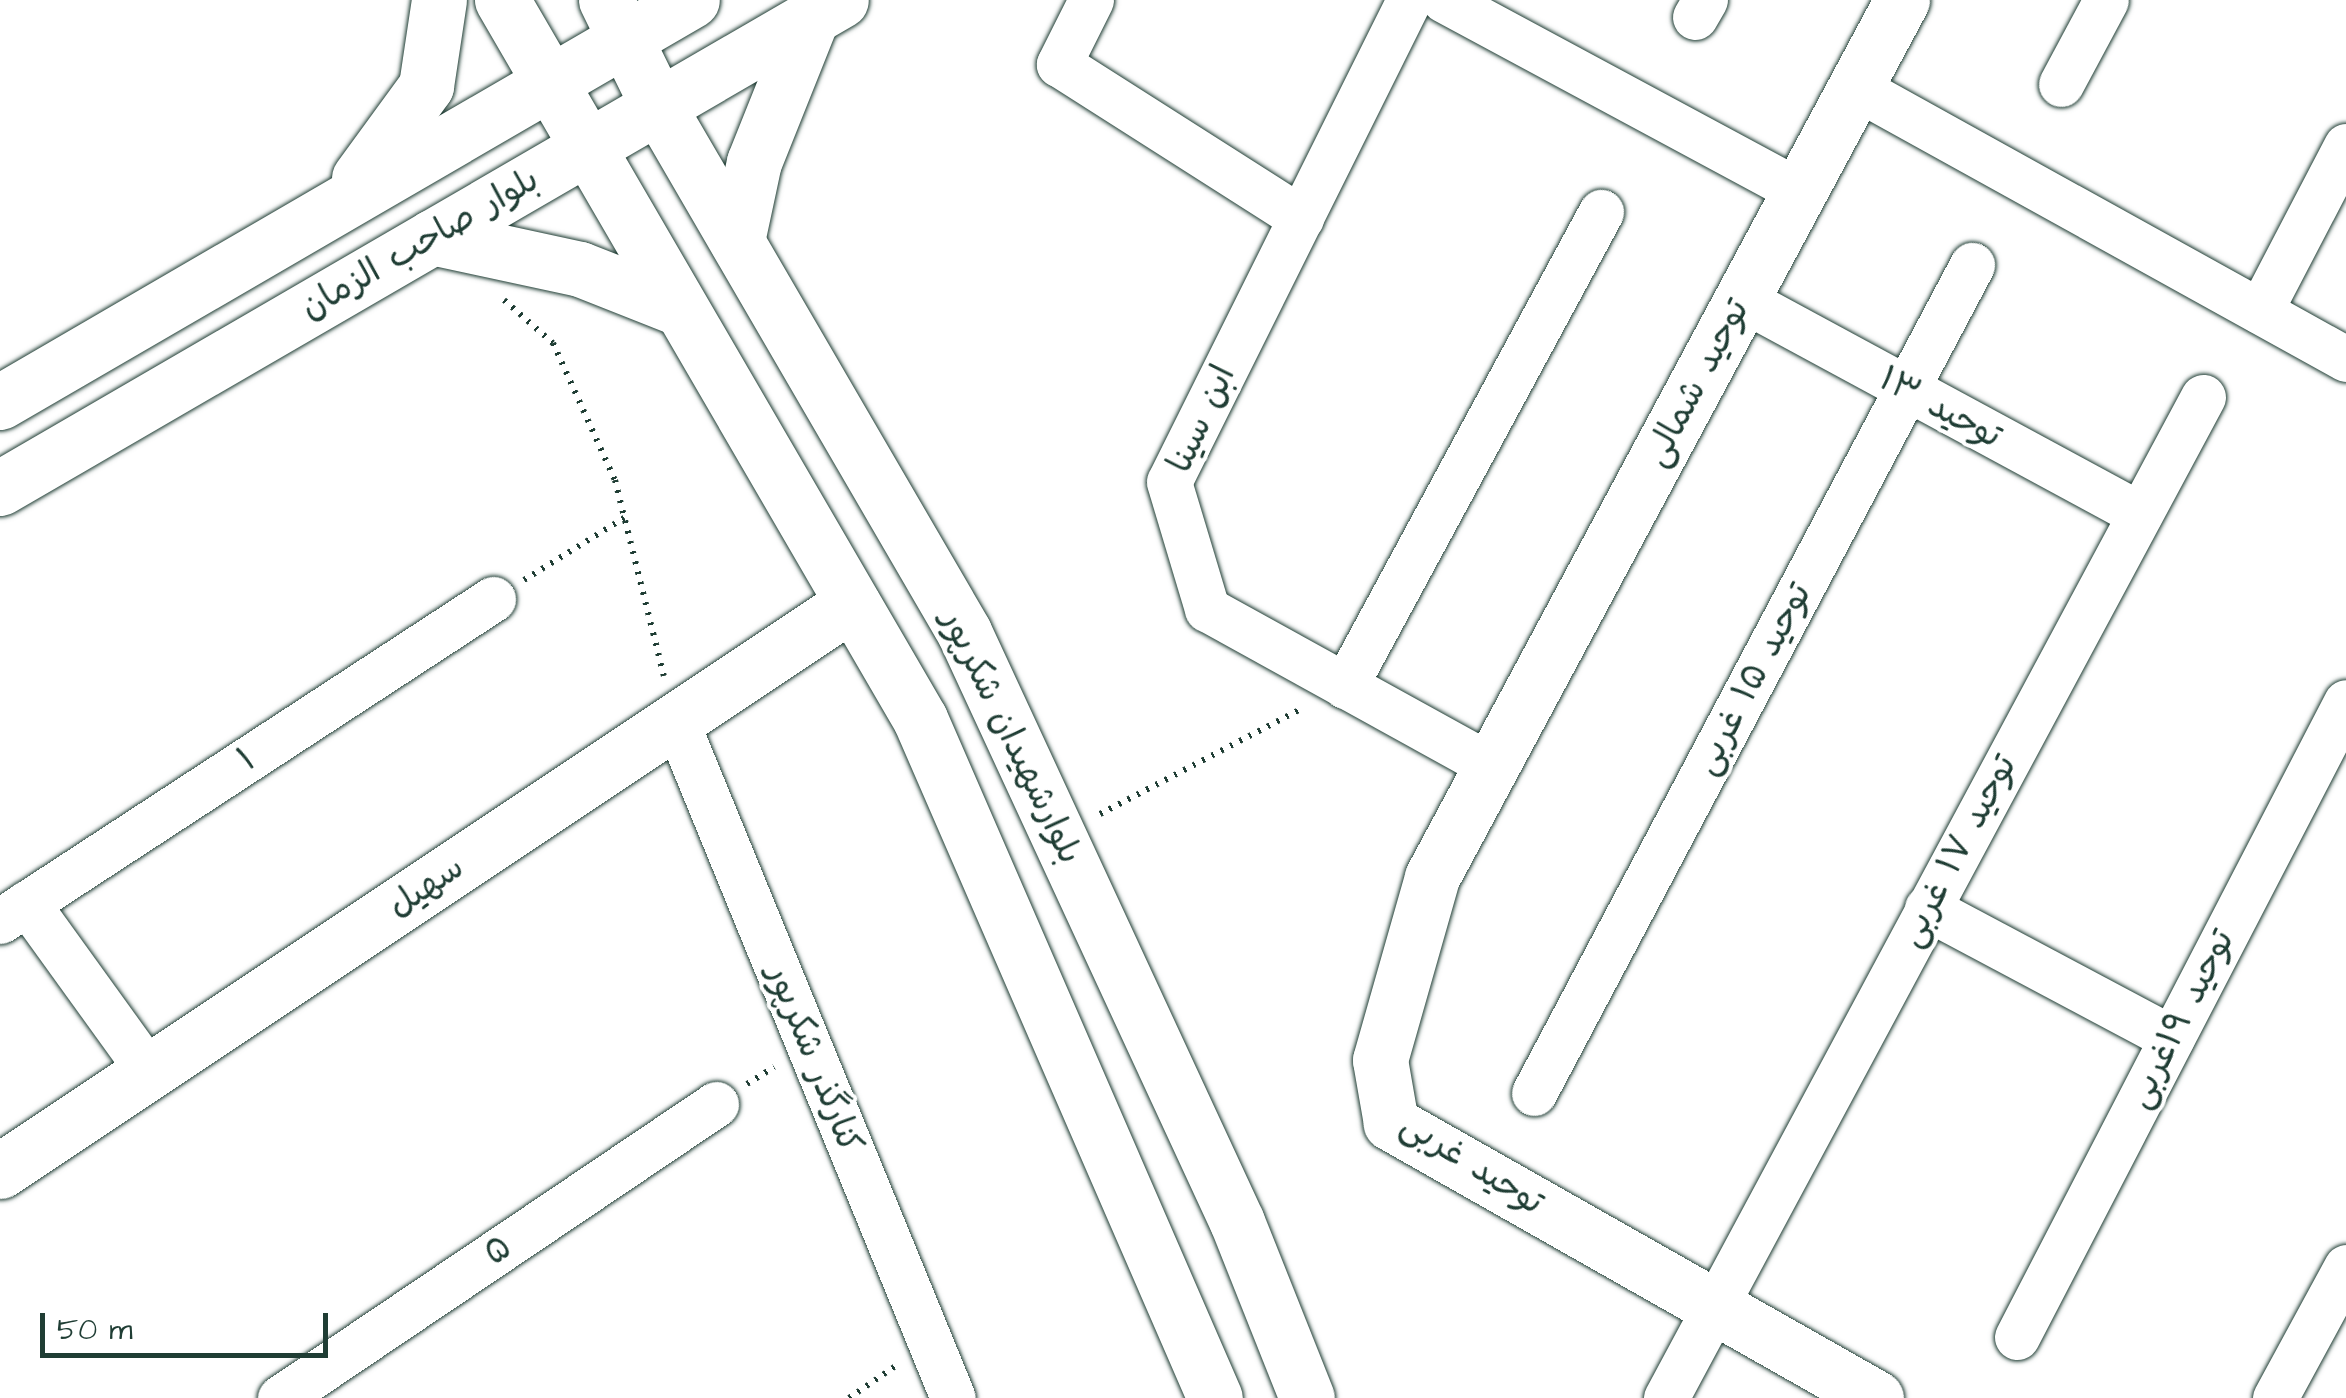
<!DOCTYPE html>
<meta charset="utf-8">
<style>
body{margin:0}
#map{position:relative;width:2346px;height:1398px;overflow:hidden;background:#fff;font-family:"Architects Daughter","Playpen Sans Arabic",sans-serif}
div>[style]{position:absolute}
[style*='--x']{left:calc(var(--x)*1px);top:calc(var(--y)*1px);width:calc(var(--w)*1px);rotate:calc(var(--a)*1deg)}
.path>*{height:6px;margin-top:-3px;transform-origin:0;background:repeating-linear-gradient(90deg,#1f3d34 0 2.5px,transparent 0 10.5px)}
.roads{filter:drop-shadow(0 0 2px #1f3d34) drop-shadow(0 0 2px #1f3d34)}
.minor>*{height:45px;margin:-22.5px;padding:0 22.5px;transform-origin:22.5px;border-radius:22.5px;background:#fff}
.tertiary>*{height:55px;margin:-27.5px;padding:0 27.5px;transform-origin:27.5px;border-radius:27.5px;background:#fff}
.secondary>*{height:55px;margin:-27.5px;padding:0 27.5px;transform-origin:27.5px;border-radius:27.5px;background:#fff}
span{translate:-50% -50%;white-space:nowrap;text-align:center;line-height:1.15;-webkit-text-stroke:8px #fff;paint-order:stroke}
.street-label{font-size:35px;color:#1f3d34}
.scale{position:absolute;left:40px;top:1313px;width:288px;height:45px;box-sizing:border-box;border:5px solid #1f3d34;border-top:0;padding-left:12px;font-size:30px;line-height:35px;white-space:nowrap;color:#1f3d34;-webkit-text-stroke:8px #fff;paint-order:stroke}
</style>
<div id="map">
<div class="path">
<div style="--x:504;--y:300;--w:65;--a:41.3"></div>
<div style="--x:553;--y:343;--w:150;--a:65.7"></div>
<div style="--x:615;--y:480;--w:202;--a:76"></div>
<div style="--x:524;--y:580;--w:118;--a:-31.8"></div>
<div style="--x:1100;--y:814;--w:227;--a:-27.6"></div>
<div style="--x:747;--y:1084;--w:32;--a:-32"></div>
<div style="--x:849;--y:1398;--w:58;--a:-34.5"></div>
</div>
<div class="roads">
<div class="minor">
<div style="--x:1091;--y:0;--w:72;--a:116.6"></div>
<div style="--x:1059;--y:64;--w:287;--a:32.5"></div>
<div style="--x:1409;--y:0;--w:538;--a:116.47"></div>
<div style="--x:1169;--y:482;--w:133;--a:73.3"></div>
<div style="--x:1207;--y:609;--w:325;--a:28.9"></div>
<div style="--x:1444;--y:0;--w:403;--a:28.3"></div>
<div style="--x:1695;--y:17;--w:20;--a:-60"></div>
<div style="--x:2061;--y:84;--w:95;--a:-61.8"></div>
<div style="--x:1855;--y:87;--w:561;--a:28.99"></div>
<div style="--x:1742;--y:299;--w:452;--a:28.4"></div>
<div style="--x:2260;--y:311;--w:186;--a:-62.5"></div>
<div style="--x:1345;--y:686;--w:539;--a:-61.63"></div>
<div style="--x:676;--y:721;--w:731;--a:67.75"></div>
<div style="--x:27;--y:903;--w:208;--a:54.2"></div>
<div style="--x:1927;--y:908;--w:277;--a:28"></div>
<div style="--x:0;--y:921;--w:589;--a:-33.15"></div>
<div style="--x:1534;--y:1093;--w:937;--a:-62.12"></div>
<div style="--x:2017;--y:1337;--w:715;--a:-62.61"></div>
<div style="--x:280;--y:1398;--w:526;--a:-33.99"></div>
<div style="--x:1666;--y:1398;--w:1136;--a:-61.79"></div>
<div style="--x:2275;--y:1398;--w:149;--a:-61.5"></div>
</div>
<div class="tertiary">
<div style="--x:0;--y:1171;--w:1024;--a:-33.69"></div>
<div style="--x:1876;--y:1398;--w:558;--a:-150.45"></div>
<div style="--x:1391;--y:1123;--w:64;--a:-99.9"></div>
<div style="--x:1380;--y:1060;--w:190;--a:-74.1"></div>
<div style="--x:1432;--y:877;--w:995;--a:-61.81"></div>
</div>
<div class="secondary">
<div style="--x:502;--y:0;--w:832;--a:59.83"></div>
<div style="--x:920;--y:719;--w:740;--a:66.52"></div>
<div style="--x:606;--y:0;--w:118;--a:63.9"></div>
<div style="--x:658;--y:106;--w:609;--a:59.81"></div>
<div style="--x:964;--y:632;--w:650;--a:65.17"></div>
<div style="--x:1237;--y:1222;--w:189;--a:68.3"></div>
<div style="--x:359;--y:178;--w:114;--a:-53.9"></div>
<div style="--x:426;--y:86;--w:87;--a:-81.4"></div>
<div style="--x:432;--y:237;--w:151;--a:12.2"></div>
<div style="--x:580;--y:269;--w:106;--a:21.5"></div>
<div style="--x:737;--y:241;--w:81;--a:-77.9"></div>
<div style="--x:754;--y:162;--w:156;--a:-68.2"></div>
<div style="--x:0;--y:402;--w:800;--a:-30.15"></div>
<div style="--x:0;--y:488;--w:972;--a:-30.12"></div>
</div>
</div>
<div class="street-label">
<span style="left:420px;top:244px;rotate:-30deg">بلوار صاحب الزمان</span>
<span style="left:1697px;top:383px;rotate:-62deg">توحید شمالی</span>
<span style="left:1940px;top:408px;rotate:28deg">توحید ۱۳</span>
<span style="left:1202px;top:419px;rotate:-65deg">ابن سینا</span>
<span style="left:1753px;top:679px;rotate:-62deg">توحید ۱۵ غربی</span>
<span style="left:1011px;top:737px;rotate:64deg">بلوارشهیدان شکرپور</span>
<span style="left:247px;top:760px;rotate:-33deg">۱</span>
<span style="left:1958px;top:851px;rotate:-62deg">توحید ۱۷ غربی</span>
<span style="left:426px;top:887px;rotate:-34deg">سهیل</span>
<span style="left:2181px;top:1019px;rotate:-63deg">توحید ۱۹غربی</span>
<span style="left:814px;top:1059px;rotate:68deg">کنارگذر شکرپور</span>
<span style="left:1472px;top:1164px;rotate:32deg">توحید غربی</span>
<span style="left:498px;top:1251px;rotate:-34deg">۵</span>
</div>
<div class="scale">50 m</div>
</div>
